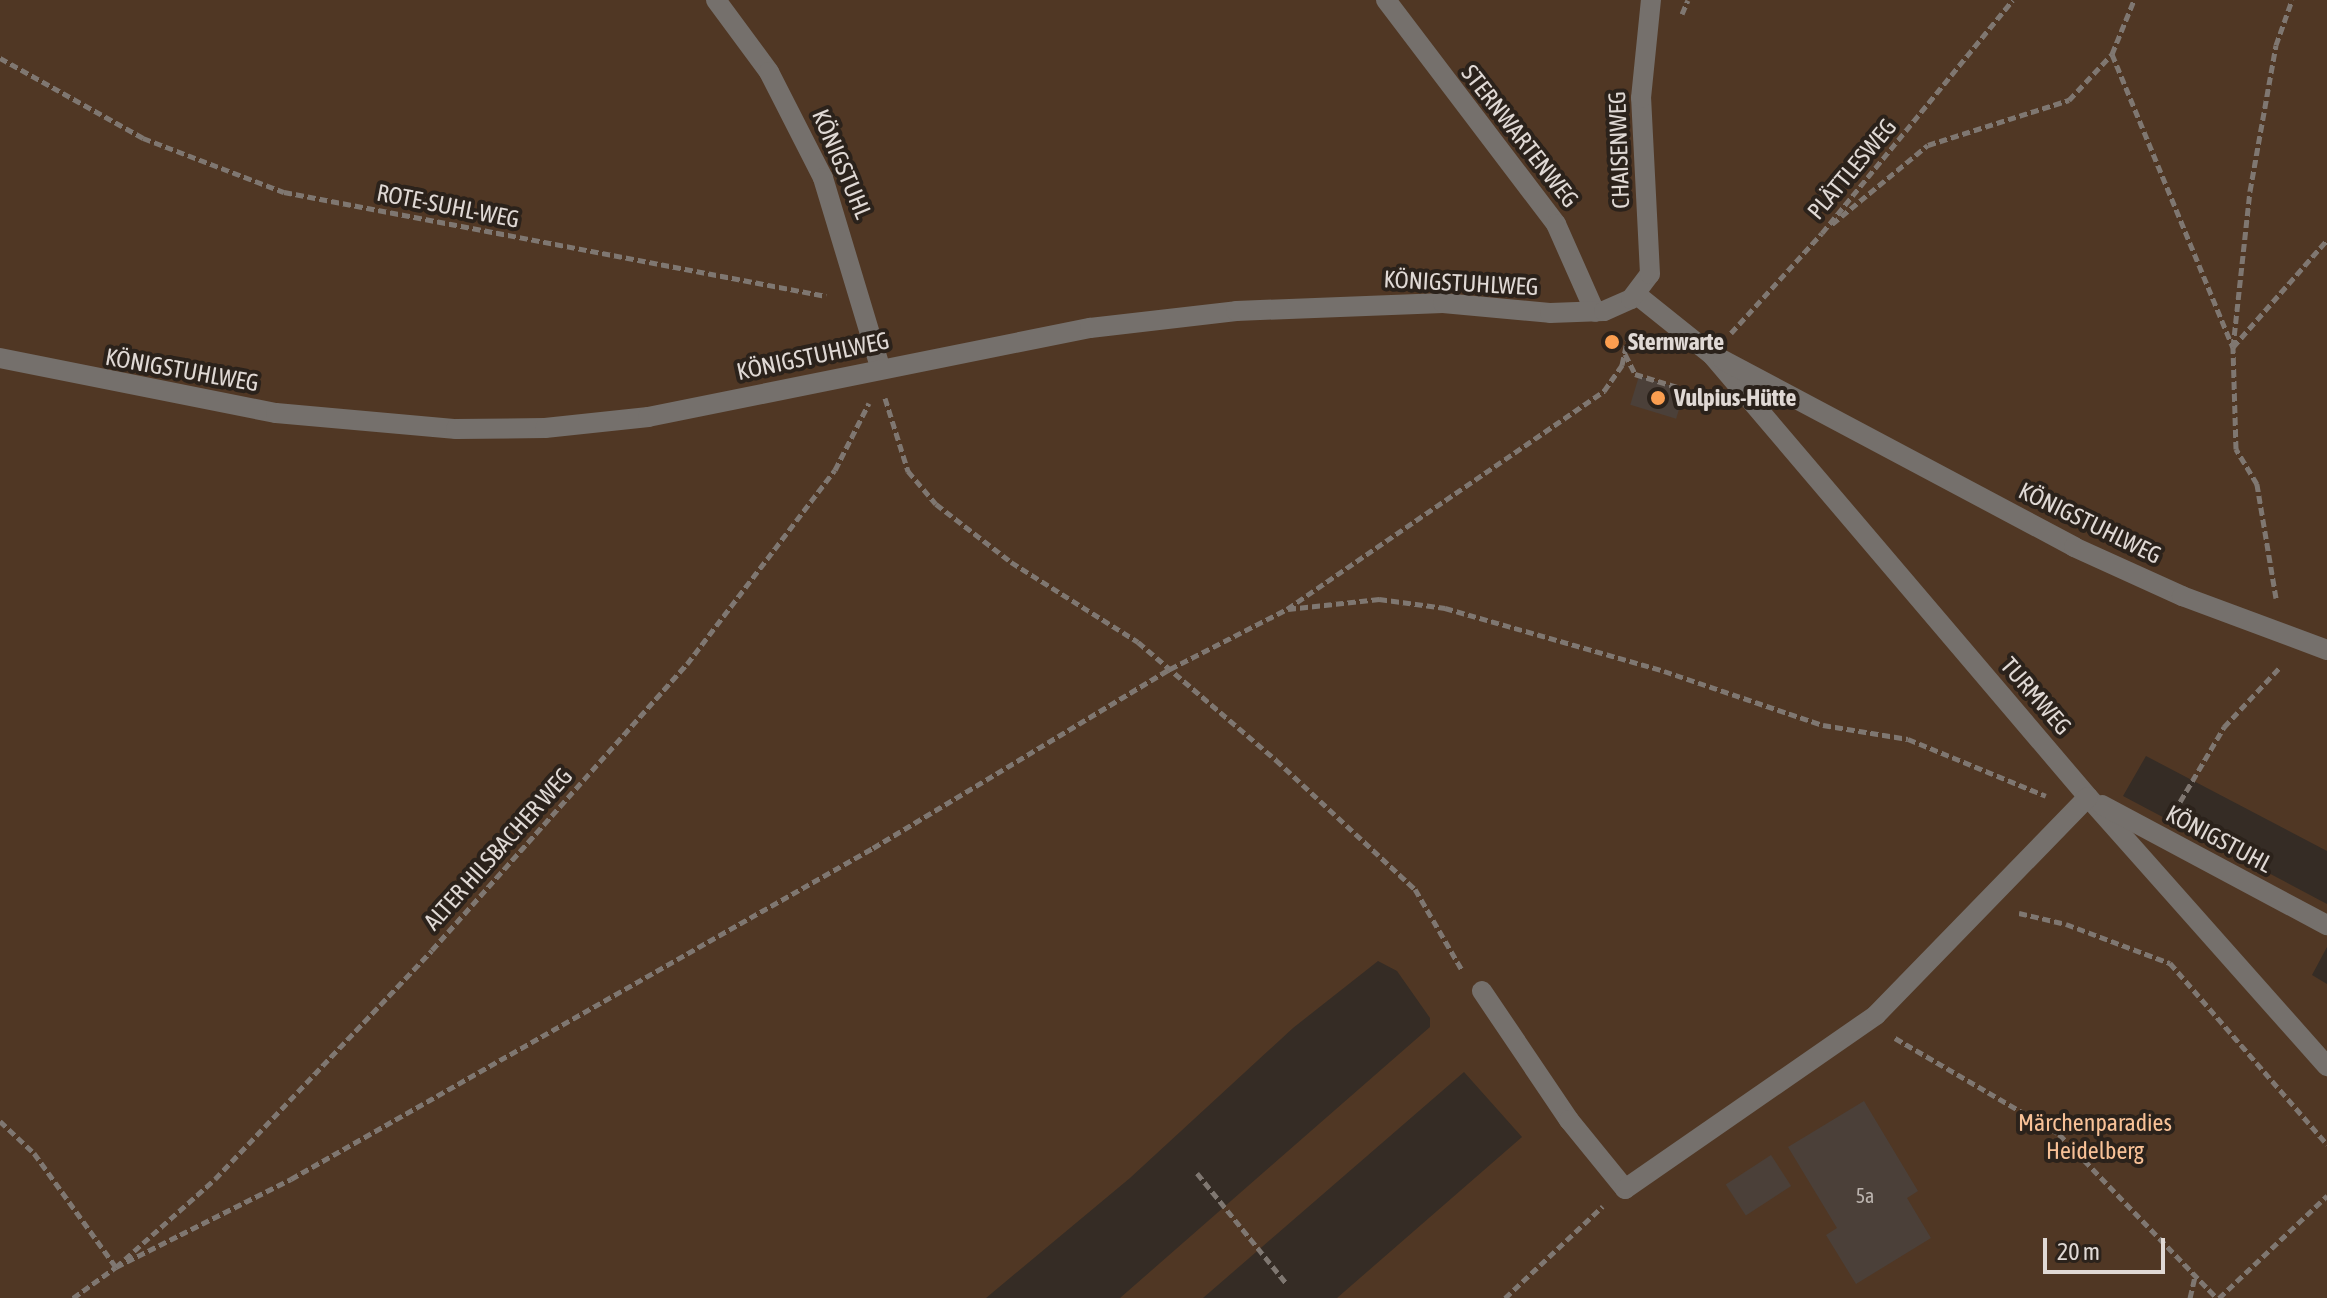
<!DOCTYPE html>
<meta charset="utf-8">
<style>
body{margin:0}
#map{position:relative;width:2327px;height:1298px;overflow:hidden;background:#352c25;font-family:"Asap Condensed",sans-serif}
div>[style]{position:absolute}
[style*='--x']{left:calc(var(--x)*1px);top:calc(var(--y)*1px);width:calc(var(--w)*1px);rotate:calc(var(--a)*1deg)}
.green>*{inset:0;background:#503724}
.building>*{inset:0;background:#4b4039;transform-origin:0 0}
.path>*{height:5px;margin-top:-2.5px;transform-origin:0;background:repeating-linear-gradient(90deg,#7f7771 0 8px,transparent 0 12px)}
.minor>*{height:20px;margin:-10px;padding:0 10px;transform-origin:10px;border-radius:10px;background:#75706c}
.dots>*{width:22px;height:22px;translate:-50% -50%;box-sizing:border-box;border:4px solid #2b221b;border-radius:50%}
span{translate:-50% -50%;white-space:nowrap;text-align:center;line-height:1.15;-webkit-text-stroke:8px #2b221b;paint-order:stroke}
.number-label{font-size:20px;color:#bbb3ae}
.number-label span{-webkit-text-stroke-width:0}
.street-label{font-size:24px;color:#e0d9d5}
.poi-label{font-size:24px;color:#e0d9d5;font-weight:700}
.left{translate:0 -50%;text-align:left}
.park-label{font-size:24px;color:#f8c197}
.scale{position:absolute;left:2043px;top:1238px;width:122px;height:36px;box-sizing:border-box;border:4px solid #e0d9d5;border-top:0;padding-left:10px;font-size:24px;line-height:28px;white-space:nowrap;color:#e0d9d5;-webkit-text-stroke:6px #2b221b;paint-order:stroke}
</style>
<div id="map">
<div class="green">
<div style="clip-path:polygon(0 0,2327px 0,2327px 851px,2146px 756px,2123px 796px,2327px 904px,2327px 947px,2312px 975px,2327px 984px,2327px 1298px,1337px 1298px,1522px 1137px,1464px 1072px,1203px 1298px,1120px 1298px,1430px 1027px,1430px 1018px,1397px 971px,1378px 961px,1293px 1028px,1130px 1178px,986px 1298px,0 1298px)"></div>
</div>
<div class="building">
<div style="left:1639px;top:376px;width:48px;height:30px;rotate:17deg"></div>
<div style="clip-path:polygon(1864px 1101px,1918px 1191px,1907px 1198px,1931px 1238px,1856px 1284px,1826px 1235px,1837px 1228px,1788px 1147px)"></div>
<div style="left:1771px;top:1155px;width:37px;height:54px;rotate:57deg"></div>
</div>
<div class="path">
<div style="--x:1682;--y:14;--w:15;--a:-67"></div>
<div style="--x:2112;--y:54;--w:317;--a:67.6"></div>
<div style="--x:2233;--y:347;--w:142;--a:-48.7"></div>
<div style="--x:0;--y:58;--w:164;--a:29.2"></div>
<div style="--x:143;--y:138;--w:151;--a:21"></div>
<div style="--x:284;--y:192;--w:552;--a:10.86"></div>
<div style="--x:1832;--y:224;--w:124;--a:-39.5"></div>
<div style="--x:1928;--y:145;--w:148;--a:-17.7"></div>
<div style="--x:2069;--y:100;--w:63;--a:-46.9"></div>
<div style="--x:2112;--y:54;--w:58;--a:-67.8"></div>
<div style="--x:1731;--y:333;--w:135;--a:-47.7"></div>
<div style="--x:1822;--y:233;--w:301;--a:-50.7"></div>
<div style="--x:1625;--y:354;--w:22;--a:63"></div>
<div style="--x:1635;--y:374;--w:44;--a:17.2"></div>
<div style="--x:1677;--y:387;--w:18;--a:43"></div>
<div style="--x:1690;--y:399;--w:17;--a:-10"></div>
<div style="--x:885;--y:398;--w:77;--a:72.5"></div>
<div style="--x:908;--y:471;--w:43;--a:49.7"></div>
<div style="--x:936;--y:504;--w:95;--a:37.7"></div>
<div style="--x:1011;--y:562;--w:150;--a:32.2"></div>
<div style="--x:1138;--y:642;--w:182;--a:40.5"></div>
<div style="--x:1276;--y:760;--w:190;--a:42.9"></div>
<div style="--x:1415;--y:889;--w:94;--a:59.9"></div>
<div style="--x:2276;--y:598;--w:116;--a:-99.5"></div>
<div style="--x:2257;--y:484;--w:41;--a:-121"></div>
<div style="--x:2236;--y:449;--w:102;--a:-91.7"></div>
<div style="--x:2233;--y:347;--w:157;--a:-83.8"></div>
<div style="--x:2250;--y:191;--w:148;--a:-79.9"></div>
<div style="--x:2276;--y:45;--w:48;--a:-70.4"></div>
<div style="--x:1288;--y:609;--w:92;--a:-6.3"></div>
<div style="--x:1379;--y:599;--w:67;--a:7.8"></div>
<div style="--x:1445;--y:608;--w:228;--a:16"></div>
<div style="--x:1664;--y:671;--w:168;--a:18.8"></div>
<div style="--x:1823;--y:725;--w:86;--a:9.4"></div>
<div style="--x:1908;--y:739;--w:149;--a:22.4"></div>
<div style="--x:2174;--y:812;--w:99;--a:-59.5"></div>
<div style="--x:2224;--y:727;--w:83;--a:-46.9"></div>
<div style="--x:2019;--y:913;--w:48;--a:13.2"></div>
<div style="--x:2066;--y:924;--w:111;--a:20.6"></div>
<div style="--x:2170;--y:963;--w:240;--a:49.1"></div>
<div style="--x:1895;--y:1038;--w:190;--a:30.3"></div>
<div style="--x:2059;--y:1134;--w:228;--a:46.1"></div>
<div style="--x:0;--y:1121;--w:47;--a:43.3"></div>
<div style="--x:34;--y:1153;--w:140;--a:54.3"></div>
<div style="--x:1197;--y:1173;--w:141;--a:51"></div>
<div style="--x:116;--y:1267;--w:196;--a:-26.7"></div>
<div style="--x:291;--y:1179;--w:670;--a:-29.63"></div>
<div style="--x:873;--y:848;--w:347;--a:-31.1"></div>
<div style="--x:1170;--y:669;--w:131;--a:-27.1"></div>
<div style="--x:1287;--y:609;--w:385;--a:-34.5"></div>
<div style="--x:1604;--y:391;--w:32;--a:-55"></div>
<div style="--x:1622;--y:365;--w:35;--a:-78"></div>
<div style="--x:73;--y:1298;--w:53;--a:-35.8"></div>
<div style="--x:116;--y:1267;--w:132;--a:-41.6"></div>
<div style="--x:215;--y:1179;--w:315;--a:-46.5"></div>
<div style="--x:432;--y:950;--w:383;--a:-48.3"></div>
<div style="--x:687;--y:664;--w:244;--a:-52.7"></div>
<div style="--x:835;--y:470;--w:75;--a:-63.1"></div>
<div style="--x:1505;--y:1298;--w:134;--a:-43.2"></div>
<div style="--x:2190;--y:1298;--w:22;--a:-77"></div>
<div style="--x:2219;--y:1298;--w:149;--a:-43.4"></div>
</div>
<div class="minor">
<div style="--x:716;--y:0;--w:89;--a:53.6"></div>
<div style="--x:769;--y:72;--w:119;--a:63"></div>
<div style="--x:823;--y:178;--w:197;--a:73.2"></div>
<div style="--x:1386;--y:0;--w:281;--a:52.8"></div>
<div style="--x:1556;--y:224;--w:96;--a:66.1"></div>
<div style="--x:1637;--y:295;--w:96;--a:38.7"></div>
<div style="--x:1712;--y:355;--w:580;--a:49.61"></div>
<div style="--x:2088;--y:797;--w:360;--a:48.4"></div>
<div style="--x:0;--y:358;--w:281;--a:11.3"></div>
<div style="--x:276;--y:413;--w:181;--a:5.1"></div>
<div style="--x:456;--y:429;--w:89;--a:-0.6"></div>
<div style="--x:545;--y:428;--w:104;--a:-6.1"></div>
<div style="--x:648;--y:417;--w:451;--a:-11.4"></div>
<div style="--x:1090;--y:328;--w:147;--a:-6.6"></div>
<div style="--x:1236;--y:311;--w:207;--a:-2.2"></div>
<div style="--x:1443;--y:303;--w:107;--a:5.3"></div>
<div style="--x:1550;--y:313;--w:54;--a:-2.1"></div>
<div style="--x:1604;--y:311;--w:30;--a:-24"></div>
<div style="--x:1631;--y:299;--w:31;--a:-53"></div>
<div style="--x:1650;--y:274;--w:176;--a:-92.9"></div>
<div style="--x:1641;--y:98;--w:99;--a:-84.2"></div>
<div style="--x:1723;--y:360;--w:398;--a:28"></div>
<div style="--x:2074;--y:547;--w:119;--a:24.4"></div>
<div style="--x:2182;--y:596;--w:155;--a:20.4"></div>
<div style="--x:2102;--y:805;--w:255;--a:28.1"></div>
<div style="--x:1482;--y:991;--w:156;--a:56"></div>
<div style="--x:1569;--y:1120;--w:89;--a:50.9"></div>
<div style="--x:1625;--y:1189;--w:305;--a:-34.7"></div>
<div style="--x:1876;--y:1015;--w:304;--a:-45.8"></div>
</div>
<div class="dots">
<div style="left:1612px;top:342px;background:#fb9e50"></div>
<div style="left:1658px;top:398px;background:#fb9e50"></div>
</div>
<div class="number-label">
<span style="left:1865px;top:1195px">5a</span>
</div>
<div class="street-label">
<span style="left:1520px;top:136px;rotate:52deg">STERNWARTENWEG</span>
<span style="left:1619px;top:150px;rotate:-92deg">CHAISENWEG</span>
<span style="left:842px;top:164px;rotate:67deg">KÖNIGSTUHL</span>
<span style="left:1852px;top:169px;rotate:-50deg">PLÄTTLESWEG</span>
<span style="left:448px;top:206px;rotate:11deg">ROTE-SUHL-WEG</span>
<span style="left:1461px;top:283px;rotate:3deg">KÖNIGSTUHLWEG</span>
<span style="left:813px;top:356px;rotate:-12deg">KÖNIGSTUHLWEG</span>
<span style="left:182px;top:370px;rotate:10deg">KÖNIGSTUHLWEG</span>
<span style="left:2090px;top:523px;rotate:26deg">KÖNIGSTUHLWEG</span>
<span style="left:2036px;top:696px;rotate:49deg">TURMWEG</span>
<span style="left:2219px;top:839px;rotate:28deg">KÖNIGSTUHL</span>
<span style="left:498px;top:849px;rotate:-48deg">ALTER HILSBACHER WEG</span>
</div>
<div class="poi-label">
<span class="left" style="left:1628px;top:342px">Sternwarte</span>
<span class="left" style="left:1674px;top:398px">Vulpius-Hütte</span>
</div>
<div class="park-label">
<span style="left:2095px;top:1137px">Märchenparadies<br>Heidelberg</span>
</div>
<div class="scale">20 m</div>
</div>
